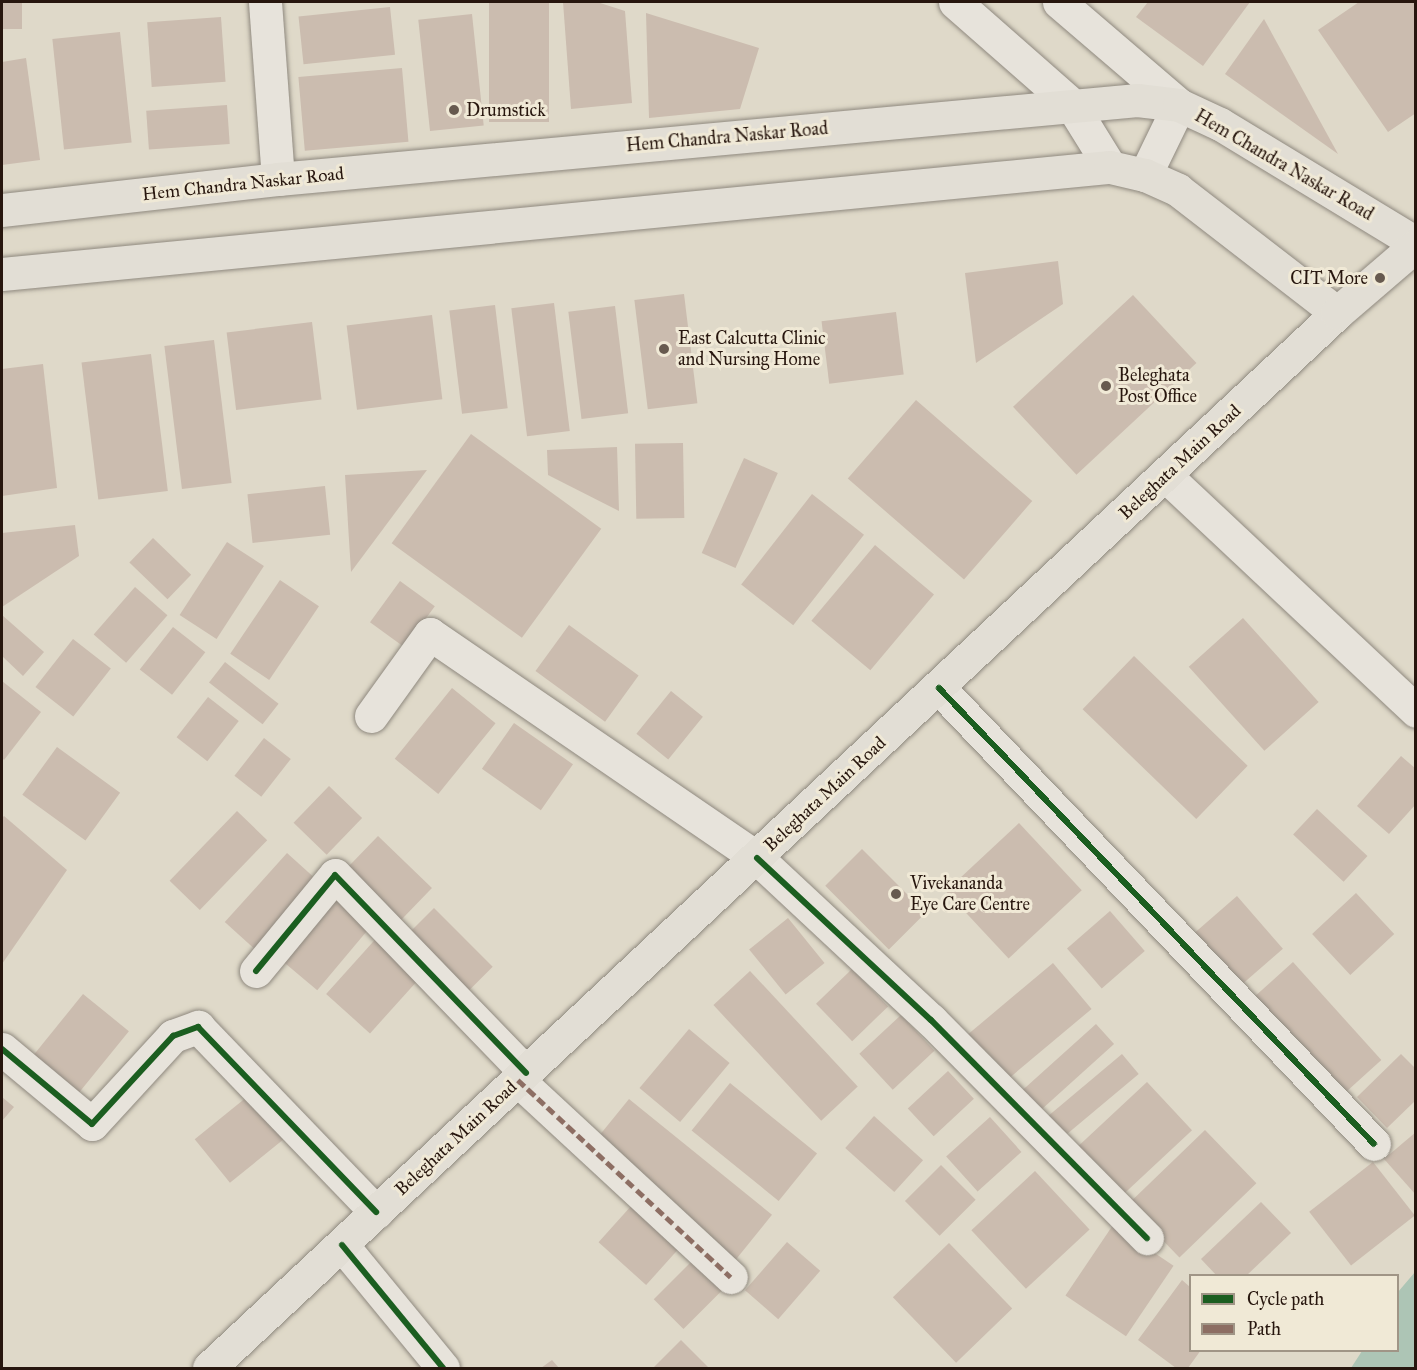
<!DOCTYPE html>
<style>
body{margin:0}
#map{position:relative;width:1417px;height:1370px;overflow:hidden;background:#dfd9c9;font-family:"IM FELL Great Primer",serif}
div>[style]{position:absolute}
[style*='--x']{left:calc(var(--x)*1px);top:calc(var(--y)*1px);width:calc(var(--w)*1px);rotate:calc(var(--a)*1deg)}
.water>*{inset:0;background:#adc5b5}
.building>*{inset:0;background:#cbbcaf;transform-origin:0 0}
.roads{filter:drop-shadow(0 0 2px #8f897f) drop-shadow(0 0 2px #8f897f)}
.minor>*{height:33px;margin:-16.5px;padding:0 16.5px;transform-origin:16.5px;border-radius:16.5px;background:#e7e3db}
.major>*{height:33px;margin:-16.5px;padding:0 16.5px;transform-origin:16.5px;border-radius:16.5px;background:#e2ded5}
.quiet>*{height:4.5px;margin-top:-2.25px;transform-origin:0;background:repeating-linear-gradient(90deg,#8d6e63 0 9px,transparent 0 13.5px)}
.cycleway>*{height:6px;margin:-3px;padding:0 3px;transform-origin:3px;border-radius:3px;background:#1b5e20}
.dots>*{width:16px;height:16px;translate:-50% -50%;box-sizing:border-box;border:3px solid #f0e9d6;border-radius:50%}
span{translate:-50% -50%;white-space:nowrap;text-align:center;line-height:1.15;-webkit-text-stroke:6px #f0e9d6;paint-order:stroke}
.poi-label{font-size:18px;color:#27160e}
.left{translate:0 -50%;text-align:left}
.right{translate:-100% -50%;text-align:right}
.street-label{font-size:18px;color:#27160e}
.frame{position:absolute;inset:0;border:3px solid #27160e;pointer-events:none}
.legend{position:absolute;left:1189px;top:1274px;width:210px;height:78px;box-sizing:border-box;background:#f0e9d6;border:2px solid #a09586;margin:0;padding:8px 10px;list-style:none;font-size:18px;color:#27160e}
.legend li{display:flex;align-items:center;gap:12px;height:30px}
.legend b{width:30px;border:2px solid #a09586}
</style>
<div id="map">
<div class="water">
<div style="clip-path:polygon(1415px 1272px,1415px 1368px,1351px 1368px,1362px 1351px,1398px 1350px,1398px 1292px)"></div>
</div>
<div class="building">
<div style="left:2px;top:2px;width:20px;height:27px"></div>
<div style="left:489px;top:2px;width:60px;height:120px"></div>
<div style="clip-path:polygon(563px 2px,597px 2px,625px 11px,632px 103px,571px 109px)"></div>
<div style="clip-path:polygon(1148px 2px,1250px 2px,1203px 66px,1136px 17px)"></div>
<div style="clip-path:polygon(1359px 2px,1416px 2px,1416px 113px,1388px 132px,1318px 30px)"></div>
<div style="left:390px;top:7px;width:48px;height:92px;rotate:84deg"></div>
<div style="clip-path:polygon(646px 13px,759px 48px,740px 109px,649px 118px)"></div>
<div style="left:472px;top:14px;width:112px;height:54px;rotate:84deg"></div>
<div style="left:221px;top:17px;width:65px;height:74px;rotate:86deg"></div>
<div style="clip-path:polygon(1264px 19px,1338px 154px,1225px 74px)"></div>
<div style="left:120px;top:32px;width:111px;height:68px;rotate:84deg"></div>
<div style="clip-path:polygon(26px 58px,40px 160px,2px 165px,2px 62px)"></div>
<div style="left:402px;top:68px;width:74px;height:104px;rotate:85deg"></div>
<div style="left:227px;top:105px;width:39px;height:81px;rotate:86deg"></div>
<div style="clip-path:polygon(1058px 261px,1063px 304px,976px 363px,965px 273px)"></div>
<div style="left:684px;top:294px;width:110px;height:50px;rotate:83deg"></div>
<div style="left:1133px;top:295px;width:93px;height:164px;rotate:47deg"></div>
<div style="left:554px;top:303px;width:129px;height:43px;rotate:83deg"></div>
<div style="left:495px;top:305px;width:104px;height:46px;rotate:83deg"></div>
<div style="left:615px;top:306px;width:108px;height:47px;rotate:83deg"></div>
<div style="left:896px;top:312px;width:63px;height:75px;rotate:83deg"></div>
<div style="left:432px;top:315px;width:85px;height:86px;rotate:83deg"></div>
<div style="left:312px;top:322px;width:78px;height:86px;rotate:83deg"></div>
<div style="left:214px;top:340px;width:144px;height:50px;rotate:83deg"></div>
<div style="left:151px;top:354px;width:138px;height:70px;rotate:83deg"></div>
<div style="clip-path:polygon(43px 364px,57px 488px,2px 496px,2px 369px)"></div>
<div style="left:916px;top:400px;width:154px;height:104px;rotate:41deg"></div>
<div style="left:471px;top:434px;width:161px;height:135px;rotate:36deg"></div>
<div style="left:683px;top:443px;width:75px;height:48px;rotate:89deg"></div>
<div style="clip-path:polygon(617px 447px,619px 511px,548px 475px,547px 450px)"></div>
<div style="left:744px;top:458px;width:37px;height:104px;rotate:24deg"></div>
<div style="clip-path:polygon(427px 470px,351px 572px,345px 475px)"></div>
<div style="left:325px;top:486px;width:49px;height:78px;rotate:84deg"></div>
<div style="left:812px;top:494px;width:66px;height:115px;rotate:38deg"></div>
<div style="clip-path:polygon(75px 525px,79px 556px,2px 607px,2px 533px)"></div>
<div style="left:153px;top:538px;width:53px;height:34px;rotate:44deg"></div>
<div style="left:227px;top:542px;width:44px;height:87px;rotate:33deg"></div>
<div style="left:875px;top:545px;width:77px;height:99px;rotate:40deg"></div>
<div style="left:280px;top:580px;width:47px;height:89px;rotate:34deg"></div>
<div style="left:400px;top:581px;width:43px;height:51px;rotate:36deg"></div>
<div style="left:135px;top:587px;width:43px;height:63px;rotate:41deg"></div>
<div style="clip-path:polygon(2px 615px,44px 652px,23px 676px,2px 656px)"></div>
<div style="left:1243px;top:618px;width:113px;height:73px;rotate:48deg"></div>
<div style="left:569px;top:625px;width:86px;height:57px;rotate:36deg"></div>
<div style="left:173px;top:627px;width:41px;height:54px;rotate:38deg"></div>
<div style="left:73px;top:639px;width:48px;height:61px;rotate:38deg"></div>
<div style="left:1134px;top:656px;width:158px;height:74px;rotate:44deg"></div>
<div style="left:225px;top:662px;width:68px;height:26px;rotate:38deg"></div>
<div style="clip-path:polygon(2px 681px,41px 712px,4px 760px,2px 758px)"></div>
<div style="left:452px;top:688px;width:56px;height:91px;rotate:39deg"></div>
<div style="left:671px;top:691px;width:41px;height:55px;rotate:39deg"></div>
<div style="left:208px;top:697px;width:39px;height:51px;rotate:38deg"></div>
<div style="left:514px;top:723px;width:72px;height:56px;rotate:35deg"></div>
<div style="left:264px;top:738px;width:34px;height:48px;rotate:38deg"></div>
<div style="left:57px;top:747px;width:78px;height:59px;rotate:36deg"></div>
<div style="clip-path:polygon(1401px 756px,1416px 769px,1416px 804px,1389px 834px,1357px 806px)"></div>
<div style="left:329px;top:786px;width:46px;height:51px;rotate:44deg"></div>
<div style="left:1317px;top:809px;width:69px;height:35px;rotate:43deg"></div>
<div style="left:237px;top:811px;width:42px;height:97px;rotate:44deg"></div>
<div style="clip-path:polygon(4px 816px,67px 870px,2px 964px,2px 818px)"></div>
<div style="left:1019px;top:823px;width:92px;height:100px;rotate:47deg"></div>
<div style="left:378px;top:836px;width:75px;height:49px;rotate:44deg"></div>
<div style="left:862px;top:849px;width:90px;height:52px;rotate:45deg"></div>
<div style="left:287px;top:853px;width:50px;height:93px;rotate:42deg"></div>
<div style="left:335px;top:885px;width:54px;height:92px;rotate:40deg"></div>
<div style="left:1356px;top:893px;width:56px;height:60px;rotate:47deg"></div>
<div style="left:1237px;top:896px;width:70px;height:64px;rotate:49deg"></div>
<div style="left:434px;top:908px;width:83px;height:41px;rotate:45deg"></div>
<div style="left:1110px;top:911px;width:53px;height:57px;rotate:49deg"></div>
<div style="left:788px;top:918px;width:58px;height:50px;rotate:51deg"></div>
<div style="left:381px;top:933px;width:59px;height:82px;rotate:42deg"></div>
<div style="left:1293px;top:962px;width:132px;height:52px;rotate:48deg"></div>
<div style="left:1053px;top:963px;width:60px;height:121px;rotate:50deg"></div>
<div style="left:852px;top:969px;width:52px;height:50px;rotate:46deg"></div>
<div style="left:750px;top:971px;width:158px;height:50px;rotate:47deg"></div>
<div style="left:83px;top:994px;width:59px;height:81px;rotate:39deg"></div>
<div style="left:901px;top:1015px;width:49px;height:57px;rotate:47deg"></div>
<div style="left:1096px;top:1024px;width:27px;height:110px;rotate:48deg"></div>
<div style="left:689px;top:1029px;width:53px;height:77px;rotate:40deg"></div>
<div style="left:1122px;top:1054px;width:26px;height:108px;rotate:50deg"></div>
<div style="clip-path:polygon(1401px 1054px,1416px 1069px,1416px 1100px,1387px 1128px,1357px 1097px)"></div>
<div style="left:948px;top:1071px;width:38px;height:55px;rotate:47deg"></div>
<div style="left:1147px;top:1082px;width:66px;height:100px;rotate:47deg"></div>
<div style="left:730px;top:1083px;width:112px;height:61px;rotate:39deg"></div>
<div style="left:253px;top:1092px;width:56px;height:75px;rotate:51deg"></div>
<div style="clip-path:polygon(2px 1097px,14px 1107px,2px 1121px)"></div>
<div style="left:629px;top:1099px;width:184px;height:59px;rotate:39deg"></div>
<div style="left:874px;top:1116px;width:66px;height:43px;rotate:42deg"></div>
<div style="left:990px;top:1117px;width:47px;height:59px;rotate:48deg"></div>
<div style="left:1205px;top:1130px;width:74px;height:107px;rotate:46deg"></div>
<div style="clip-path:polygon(1416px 1132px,1416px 1195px,1384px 1159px)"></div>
<div style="left:1373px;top:1162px;width:68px;height:81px;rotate:52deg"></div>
<div style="left:941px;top:1165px;width:49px;height:51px;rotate:45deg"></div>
<div style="left:1035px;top:1171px;width:80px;height:87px;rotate:47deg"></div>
<div style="clip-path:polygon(1261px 1202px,1291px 1233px,1246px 1276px,1217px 1276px,1201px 1259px)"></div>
<div style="left:632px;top:1205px;width:64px;height:50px;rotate:42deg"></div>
<div style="left:1113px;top:1225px;width:73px;height:85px;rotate:34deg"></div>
<div style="left:787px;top:1242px;width:44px;height:64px;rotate:41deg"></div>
<div style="left:949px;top:1243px;width:91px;height:78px;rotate:46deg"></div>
<div style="left:699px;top:1254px;width:42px;height:64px;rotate:45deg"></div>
<div style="clip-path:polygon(1182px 1280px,1190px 1287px,1190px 1350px,1201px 1350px,1188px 1368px,1176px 1368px,1138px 1340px)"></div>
<div style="clip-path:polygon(681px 1340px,709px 1368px,654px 1367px)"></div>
<div style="clip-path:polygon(552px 1360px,559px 1368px,541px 1368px)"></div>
</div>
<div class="roads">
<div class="minor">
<div style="--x:265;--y:2;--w:177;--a:85.8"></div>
<div style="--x:955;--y:2;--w:154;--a:41.3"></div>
<div style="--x:1071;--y:104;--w:74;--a:58.2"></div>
<div style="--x:1059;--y:2;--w:158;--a:40.6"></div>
<div style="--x:1179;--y:105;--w:78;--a:115.9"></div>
<div style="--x:1166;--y:476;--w:343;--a:43.2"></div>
<div style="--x:939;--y:688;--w:630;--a:46.35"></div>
<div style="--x:371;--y:716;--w:101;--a:-54.3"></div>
<div style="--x:430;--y:634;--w:396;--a:34.4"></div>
<div style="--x:757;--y:858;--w:238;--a:43"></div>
<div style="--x:931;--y:1020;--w:307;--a:45.3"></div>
<div style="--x:256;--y:971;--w:124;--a:-50.5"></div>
<div style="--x:335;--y:875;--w:275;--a:46"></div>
<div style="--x:2;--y:1049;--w:117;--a:39.8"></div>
<div style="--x:92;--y:1124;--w:120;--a:-47.4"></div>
<div style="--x:173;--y:1036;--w:27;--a:-20"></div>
<div style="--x:198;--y:1027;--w:257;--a:46.1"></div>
<div style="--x:518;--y:1080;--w:290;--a:42.8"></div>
<div style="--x:342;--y:1245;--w:159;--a:50.6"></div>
</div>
<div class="major">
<div style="--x:2;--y:210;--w:278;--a:-6.4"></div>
<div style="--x:278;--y:179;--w:863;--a:-5.25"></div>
<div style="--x:1137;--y:100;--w:42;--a:6.8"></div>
<div style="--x:1179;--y:105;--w:45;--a:24.9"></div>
<div style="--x:1220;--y:124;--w:229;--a:31.3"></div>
<div style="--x:2;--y:274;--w:1113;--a:-5.52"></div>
<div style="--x:1110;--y:167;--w:36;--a:13"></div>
<div style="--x:1145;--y:175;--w:36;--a:24"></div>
<div style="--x:1178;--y:190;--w:201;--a:37.7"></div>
<div style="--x:209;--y:1368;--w:1544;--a:-43.08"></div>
<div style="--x:1337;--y:313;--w:104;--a:-40.7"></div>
</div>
</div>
<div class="quiet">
<div style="--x:518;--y:1080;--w:290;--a:42.8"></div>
</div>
<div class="cycleway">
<div style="--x:939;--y:688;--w:630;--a:46.35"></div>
<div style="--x:757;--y:858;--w:238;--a:43"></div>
<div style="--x:931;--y:1020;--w:307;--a:45.3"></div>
<div style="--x:256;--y:971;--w:124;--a:-50.5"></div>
<div style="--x:335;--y:875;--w:275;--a:46"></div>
<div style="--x:2;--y:1049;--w:117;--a:39.8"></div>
<div style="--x:92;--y:1124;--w:120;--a:-47.4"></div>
<div style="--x:173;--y:1036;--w:27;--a:-20"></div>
<div style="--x:198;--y:1027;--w:257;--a:46.1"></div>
<div style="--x:342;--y:1245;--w:159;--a:50.6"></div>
</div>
<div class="dots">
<div style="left:454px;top:110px;background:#675a4f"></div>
<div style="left:1380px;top:278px;background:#675a4f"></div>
<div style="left:664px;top:349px;background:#675a4f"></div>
<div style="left:1106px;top:386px;background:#675a4f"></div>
<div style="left:896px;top:894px;background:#675a4f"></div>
</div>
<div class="poi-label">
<span class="left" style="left:466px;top:110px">Drumstick</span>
<span class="right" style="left:1368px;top:278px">CIT More</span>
<span class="left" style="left:678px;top:349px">East Calcutta Clinic<br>and Nursing Home</span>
<span class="left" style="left:1118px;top:386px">Beleghata<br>Post Office</span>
<span class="left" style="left:910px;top:894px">Vivekananda<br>Eye Care Centre</span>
</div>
<div class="street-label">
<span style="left:727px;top:137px;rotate:-5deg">Hem Chandra Naskar Road</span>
<span style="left:1284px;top:165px;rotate:30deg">Hem Chandra Naskar Road</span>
<span style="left:243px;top:184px;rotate:-6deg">Hem Chandra Naskar Road</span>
<span style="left:1180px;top:462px;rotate:-43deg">Beleghata Main Road</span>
<span style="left:825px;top:794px;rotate:-43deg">Beleghata Main Road</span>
<span style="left:456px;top:1138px;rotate:-43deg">Beleghata Main Road</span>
</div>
<div class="frame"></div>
<ul class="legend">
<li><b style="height:8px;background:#1b5e20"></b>Cycle path</li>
<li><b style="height:8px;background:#8d6e63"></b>Path</li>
</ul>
</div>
